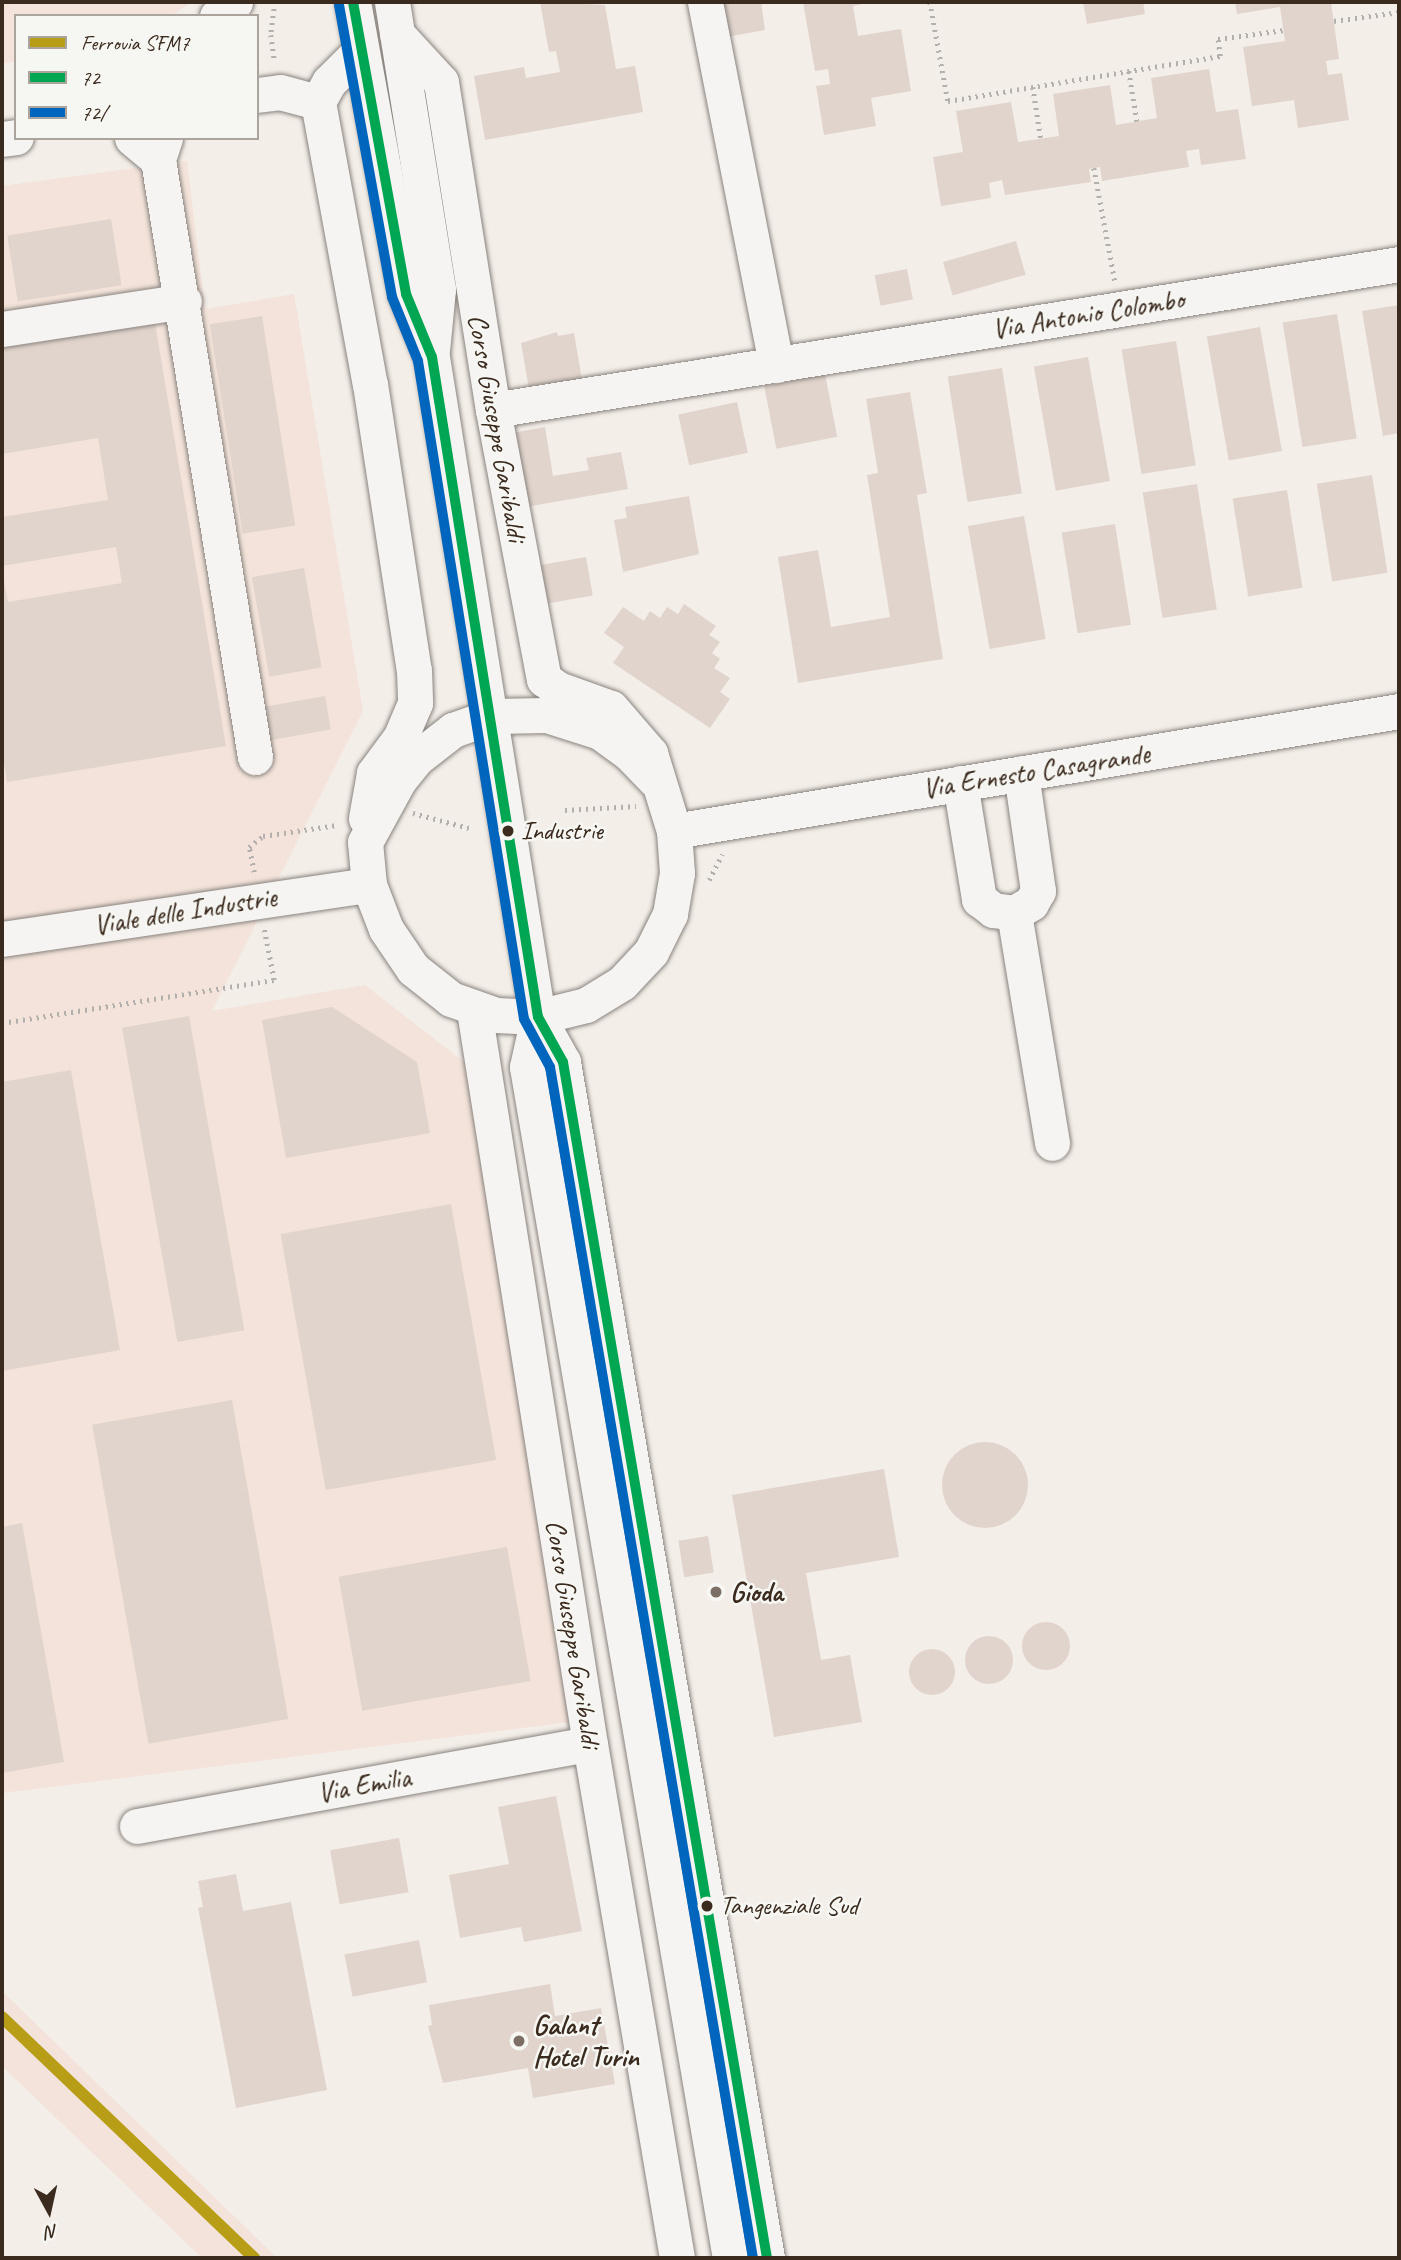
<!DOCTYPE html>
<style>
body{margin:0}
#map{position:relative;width:1401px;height:2260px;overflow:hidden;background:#f4eee9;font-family:Caveat,sans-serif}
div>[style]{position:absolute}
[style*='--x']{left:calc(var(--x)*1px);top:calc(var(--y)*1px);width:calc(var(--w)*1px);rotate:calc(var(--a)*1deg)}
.built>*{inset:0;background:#f3e3da}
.building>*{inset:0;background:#e1d4cd;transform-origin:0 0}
.round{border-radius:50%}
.path>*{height:4.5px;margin-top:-2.25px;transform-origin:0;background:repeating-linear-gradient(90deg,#b2afad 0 2px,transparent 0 7px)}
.roads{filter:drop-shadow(0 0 2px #89837e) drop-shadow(0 0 2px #89837e)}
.minor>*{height:35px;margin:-17.5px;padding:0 17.5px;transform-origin:17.5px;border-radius:17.5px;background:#f5f4f2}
.bus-1>*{height:10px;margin:-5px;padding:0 5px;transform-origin:5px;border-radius:5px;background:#00a651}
.bus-2>*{height:10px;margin:-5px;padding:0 5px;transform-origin:5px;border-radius:5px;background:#0065bd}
.rail-1>*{height:12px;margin:-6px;padding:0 6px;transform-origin:6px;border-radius:6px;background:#b89e16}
.dots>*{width:19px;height:19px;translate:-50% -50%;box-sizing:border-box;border:4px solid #f6f6f2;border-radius:50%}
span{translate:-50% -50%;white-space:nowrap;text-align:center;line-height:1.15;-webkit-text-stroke:5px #f6f6f2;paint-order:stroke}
.bus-label{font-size:26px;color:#3b2a1e}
.left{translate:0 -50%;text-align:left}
.street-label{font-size:28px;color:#3b2a1e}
.poi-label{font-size:28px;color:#3b2a1e;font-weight:700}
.frame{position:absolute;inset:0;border:4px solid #3b2a1e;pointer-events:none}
.legend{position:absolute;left:14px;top:14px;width:245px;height:126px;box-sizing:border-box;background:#f6f6f2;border:2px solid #aba49d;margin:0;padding:9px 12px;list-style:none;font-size:21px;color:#3b2a1e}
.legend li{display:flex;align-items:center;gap:14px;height:35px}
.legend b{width:35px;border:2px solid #aba49d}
.north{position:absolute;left:14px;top:2176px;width:70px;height:70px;-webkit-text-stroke:5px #f6f6f2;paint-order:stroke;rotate:172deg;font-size:19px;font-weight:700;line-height:28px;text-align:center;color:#3b2a1e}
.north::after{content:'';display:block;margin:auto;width:24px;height:32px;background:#3b2a1e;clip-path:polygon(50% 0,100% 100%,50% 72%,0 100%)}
</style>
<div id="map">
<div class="built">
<div style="clip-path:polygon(2px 2px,192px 2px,171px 16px,16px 16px,16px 61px,2px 64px)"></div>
<div style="clip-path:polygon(187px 161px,205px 309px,294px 294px,363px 711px,212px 1011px,365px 985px,487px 1080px,586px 1720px,2px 1793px,2px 186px)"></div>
<div style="clip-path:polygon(2px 1991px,277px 2258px,202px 2258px,2px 2066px)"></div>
</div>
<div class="building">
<div style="clip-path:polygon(540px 2px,605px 5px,616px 69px,635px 66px,643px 112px,485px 140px,474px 76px,524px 67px,526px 78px,560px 72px,556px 51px,549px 52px)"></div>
<div style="clip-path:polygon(719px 2px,761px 2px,765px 30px,720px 38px)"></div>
<div style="clip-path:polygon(803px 2px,872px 2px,853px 6px,858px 36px,901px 29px,911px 91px,871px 98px,876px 126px,824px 135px,816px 86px,830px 84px,828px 69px,815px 71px)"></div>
<div style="clip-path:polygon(1083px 2px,1143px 2px,1145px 14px,1087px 24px)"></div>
<div style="clip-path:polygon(1235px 2px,1331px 2px,1339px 59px,1326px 61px,1328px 75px,1342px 73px,1349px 120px,1298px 128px,1294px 100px,1252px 106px,1243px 47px,1285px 41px,1280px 7px,1237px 14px)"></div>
<div style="clip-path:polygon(1209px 69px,1216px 112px,1238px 109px,1246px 159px,1201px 165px,1199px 149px,1186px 151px,1189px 167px,1102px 181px,1100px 167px,1089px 169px,1091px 182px,1005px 195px,1002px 180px,989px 183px,991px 198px,941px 206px,933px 157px,963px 152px,956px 111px,1011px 102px,1018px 142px,1059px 136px,1053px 94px,1110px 85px,1116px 125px,1157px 118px,1151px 78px)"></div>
<div style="left:111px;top:219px;width:67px;height:105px;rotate:81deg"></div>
<div style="left:1016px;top:241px;width:35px;height:76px;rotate:74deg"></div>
<div style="left:907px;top:269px;width:31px;height:33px;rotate:79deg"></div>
<div style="clip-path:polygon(1399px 305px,1399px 433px,1383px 436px,1362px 311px)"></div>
<div style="left:1337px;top:314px;width:126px;height:55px;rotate:81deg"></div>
<div style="left:262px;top:316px;width:212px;height:53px;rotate:81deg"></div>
<div style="clip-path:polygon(155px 323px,226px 746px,7px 782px,2px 749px,2px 570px,8px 602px,122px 583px,116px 547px,2px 566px,2px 517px,108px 500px,98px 438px,2px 454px,2px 348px)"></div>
<div style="left:1260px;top:327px;width:126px;height:54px;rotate:80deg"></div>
<div style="clip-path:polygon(557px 332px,558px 336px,574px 333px,583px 386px,530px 395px,521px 343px)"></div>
<div style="left:1176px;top:341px;width:126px;height:55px;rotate:81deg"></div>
<div style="left:1088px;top:357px;width:126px;height:55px;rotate:80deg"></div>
<div style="left:1002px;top:368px;width:127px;height:55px;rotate:81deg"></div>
<div style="left:825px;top:374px;width:64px;height:62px;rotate:79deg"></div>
<div style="clip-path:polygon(910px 392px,927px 493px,917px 495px,943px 659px,798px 683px,778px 557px,818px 550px,831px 627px,890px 617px,867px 475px,878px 473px,866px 399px)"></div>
<div style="left:737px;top:402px;width:52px;height:60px;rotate:78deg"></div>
<div style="clip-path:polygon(545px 427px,553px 476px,589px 470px,586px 458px,621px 452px,628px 489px,526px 507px,512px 433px)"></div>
<div style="left:1372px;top:475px;width:99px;height:56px;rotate:81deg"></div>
<div style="left:1197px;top:484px;width:127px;height:55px;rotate:81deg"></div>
<div style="left:1287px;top:490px;width:99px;height:55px;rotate:81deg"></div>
<div style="clip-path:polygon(689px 496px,699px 554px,623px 572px,614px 520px,627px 518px,625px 507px)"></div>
<div style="left:1024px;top:516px;width:125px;height:57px;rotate:80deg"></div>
<div style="left:1115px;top:524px;width:102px;height:54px;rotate:81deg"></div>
<div style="left:586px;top:557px;width:39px;height:49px;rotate:80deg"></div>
<div style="left:304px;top:568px;width:101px;height:53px;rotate:80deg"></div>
<div style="clip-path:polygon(684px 604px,716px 626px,709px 635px,720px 642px,712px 653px,720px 659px,714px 668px,730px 678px,720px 692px,730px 699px,710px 728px,613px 663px,624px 647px,604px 633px,623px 607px,644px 621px,650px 611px,660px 618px,667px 607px,678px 614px)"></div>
<div style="left:325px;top:696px;width:34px;height:70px;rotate:80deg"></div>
<div style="clip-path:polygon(332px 1007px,417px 1062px,430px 1133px,286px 1158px,262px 1020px)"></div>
<div style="left:189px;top:1016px;width:319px;height:68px;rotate:80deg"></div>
<div style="clip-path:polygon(71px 1070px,120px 1350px,2px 1371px,2px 1082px)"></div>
<div style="left:451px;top:1204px;width:260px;height:173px;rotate:80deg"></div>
<div style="left:232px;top:1400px;width:324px;height:142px;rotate:80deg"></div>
<div class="round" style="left:942px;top:1442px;width:86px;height:86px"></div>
<div style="clip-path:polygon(884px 1469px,899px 1557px,806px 1573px,821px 1660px,850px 1655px,862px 1722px,774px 1737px,732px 1495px)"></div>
<div style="clip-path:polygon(22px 1523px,64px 1762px,2px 1773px,2px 1527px)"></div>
<div style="left:708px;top:1536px;width:37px;height:30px;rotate:81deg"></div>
<div style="left:507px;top:1547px;width:136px;height:171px;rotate:80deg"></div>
<div class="round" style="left:1022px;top:1622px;width:48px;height:48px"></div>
<div class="round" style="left:965px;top:1636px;width:48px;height:48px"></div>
<div class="round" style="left:909px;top:1649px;width:46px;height:46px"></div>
<div style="clip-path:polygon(556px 1796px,582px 1931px,524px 1942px,521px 1927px,460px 1938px,449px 1875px,509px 1864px,498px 1807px)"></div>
<div style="left:399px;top:1838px;width:55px;height:70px;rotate:80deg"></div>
<div style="clip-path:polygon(236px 1874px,243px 1911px,291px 1902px,327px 2090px,236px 2108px,198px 1908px,203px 1907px,198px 1881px)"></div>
<div style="left:419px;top:1940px;width:43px;height:76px;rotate:79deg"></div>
<div style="clip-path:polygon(550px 1984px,555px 2016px,601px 2008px,615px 2084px,533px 2098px,528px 2068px,443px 2083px,428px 2026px,432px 2025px,429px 2005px)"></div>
</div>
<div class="path">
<div style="--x:275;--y:2;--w:33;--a:97"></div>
<div style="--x:271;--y:35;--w:27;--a:82"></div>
<div style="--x:930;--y:2;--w:101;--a:79.7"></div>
<div style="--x:948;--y:101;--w:276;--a:-9.4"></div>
<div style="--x:1220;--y:56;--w:17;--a:-97"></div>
<div style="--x:1218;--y:39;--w:67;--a:-7.8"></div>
<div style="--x:1334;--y:21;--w:66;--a:-7.9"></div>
<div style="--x:1129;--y:71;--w:51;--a:80.9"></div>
<div style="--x:1033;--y:87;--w:53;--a:81.3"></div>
<div style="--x:1094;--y:168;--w:115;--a:79.5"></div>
<div style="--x:565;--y:810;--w:71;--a:-3.2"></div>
<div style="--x:413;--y:813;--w:58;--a:15"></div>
<div style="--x:254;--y:872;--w:25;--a:-101"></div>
<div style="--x:249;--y:847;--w:18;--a:-38"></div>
<div style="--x:263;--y:836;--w:75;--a:-8.5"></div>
<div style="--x:709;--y:880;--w:29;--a:-63"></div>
<div style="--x:2;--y:1023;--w:275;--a:-9"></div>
<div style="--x:274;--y:980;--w:52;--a:-101.1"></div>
</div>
<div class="roads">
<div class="minor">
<div style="--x:353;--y:2;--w:297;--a:79.7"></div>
<div style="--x:406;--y:294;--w:68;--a:67.6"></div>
<div style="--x:432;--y:357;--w:668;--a:80.88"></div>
<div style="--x:538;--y:1017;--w:51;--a:60.9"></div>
<div style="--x:563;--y:1062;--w:1213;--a:80.32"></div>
<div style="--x:392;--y:2;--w:291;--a:80.9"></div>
<div style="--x:438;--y:289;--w:61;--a:95.6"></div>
<div style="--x:705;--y:2;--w:370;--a:78.9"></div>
<div style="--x:217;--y:16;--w:23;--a:-38"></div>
<div style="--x:397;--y:34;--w:65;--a:47.5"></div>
<div style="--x:441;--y:82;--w:332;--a:81"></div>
<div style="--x:493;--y:410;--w:274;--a:79.3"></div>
<div style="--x:544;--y:679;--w:17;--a:36"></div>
<div style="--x:558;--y:689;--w:56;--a:19.7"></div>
<div style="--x:611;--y:708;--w:60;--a:49.1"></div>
<div style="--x:650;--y:753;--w:82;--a:72.9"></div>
<div style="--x:674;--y:831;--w:42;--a:85.9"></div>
<div style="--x:677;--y:873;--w:42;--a:99.7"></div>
<div style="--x:670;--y:914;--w:42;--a:116.6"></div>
<div style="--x:651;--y:952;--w:42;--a:133.1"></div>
<div style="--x:622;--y:983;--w:42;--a:148.6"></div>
<div style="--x:586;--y:1005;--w:49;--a:166"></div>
<div style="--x:538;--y:1017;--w:42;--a:-177.3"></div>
<div style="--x:496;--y:1015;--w:48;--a:-160.4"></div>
<div style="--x:451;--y:999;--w:48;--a:-141.7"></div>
<div style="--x:413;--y:969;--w:48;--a:-124"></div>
<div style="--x:386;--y:929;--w:47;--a:-111.1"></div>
<div style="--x:369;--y:885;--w:43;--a:-95.3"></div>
<div style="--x:365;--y:842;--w:71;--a:-61.3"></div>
<div style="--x:399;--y:780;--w:28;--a:-51"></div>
<div style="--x:417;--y:758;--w:46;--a:-37.9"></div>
<div style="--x:453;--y:730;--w:41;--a:-19.7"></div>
<div style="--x:492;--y:716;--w:55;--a:-1"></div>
<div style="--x:547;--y:715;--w:56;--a:17.8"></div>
<div style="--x:600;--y:732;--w:34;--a:36"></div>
<div style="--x:628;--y:752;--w:39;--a:46"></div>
<div style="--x:361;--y:50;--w:45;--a:135"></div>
<div style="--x:329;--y:82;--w:23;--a:119"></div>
<div style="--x:318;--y:102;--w:287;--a:79.6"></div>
<div style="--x:370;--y:384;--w:289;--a:81.3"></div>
<div style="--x:414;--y:670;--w:33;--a:88"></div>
<div style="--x:415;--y:703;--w:38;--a:113"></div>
<div style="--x:400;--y:738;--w:44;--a:126.6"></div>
<div style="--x:374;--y:773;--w:46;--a:100.1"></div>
<div style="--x:257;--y:95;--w:23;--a:-7"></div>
<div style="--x:280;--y:92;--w:39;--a:15"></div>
<div style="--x:132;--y:138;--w:34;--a:40"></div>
<div style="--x:165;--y:138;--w:23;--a:108"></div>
<div style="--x:158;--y:160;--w:605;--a:80.77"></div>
<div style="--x:2;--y:139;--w:14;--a:-8"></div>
<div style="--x:2;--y:329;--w:184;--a:-8.7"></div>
<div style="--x:493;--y:410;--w:918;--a:-9.15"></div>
<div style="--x:960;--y:783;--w:118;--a:80.7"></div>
<div style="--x:979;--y:899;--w:18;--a:38"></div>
<div style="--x:993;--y:910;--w:21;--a:8"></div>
<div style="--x:1014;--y:913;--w:20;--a:-30"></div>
<div style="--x:1031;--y:903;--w:14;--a:-60"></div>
<div style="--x:1038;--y:891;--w:119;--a:-98.2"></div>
<div style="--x:674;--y:831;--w:735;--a:-9.4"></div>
<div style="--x:1014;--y:913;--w:233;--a:80.6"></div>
<div style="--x:2;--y:939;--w:371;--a:-8.4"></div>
<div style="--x:474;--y:1010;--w:743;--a:81.02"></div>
<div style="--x:590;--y:1744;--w:521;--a:80.39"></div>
<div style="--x:538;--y:1017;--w:51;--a:102.4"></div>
<div style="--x:527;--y:1067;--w:1208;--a:80.33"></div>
<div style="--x:137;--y:1826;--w:460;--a:-10.3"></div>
</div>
</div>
<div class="bus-1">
<div style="--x:353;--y:2;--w:297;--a:79.7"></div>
<div style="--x:406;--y:294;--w:68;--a:67.6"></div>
<div style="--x:432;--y:357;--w:668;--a:80.88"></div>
<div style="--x:538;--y:1017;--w:51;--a:60.9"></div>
<div style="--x:563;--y:1062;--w:1213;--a:80.32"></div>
</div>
<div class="bus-2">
<div style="--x:339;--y:5;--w:297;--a:79.7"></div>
<div style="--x:392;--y:297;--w:69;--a:67.9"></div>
<div style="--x:418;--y:361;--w:666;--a:80.85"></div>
<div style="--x:524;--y:1019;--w:55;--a:61.6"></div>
<div style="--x:550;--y:1067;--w:1208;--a:80.33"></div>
</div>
<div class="rail-1">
<div style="--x:2;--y:2017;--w:349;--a:43.7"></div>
</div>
<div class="dots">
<div style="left:508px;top:831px;background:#3b2a1e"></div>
<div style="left:716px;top:1592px;background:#7c6f65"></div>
<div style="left:707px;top:1906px;background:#3b2a1e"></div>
<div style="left:519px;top:2041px;background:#7c6f65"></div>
</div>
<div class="bus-label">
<span class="left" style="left:521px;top:831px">Industrie</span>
<span class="left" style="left:720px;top:1906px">Tangenziale Sud</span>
</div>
<div class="street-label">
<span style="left:1088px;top:314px;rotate:-9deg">Via Antonio Colombo</span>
<span style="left:497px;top:428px;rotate:80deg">Corso Giuseppe Garibaldi</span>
<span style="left:1036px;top:771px;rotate:-9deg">Via Ernesto Casagrande</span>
<span style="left:185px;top:911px;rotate:-9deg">Viale delle Industrie</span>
<span style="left:573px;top:1634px;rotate:81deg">Corso Giuseppe Garibaldi</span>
<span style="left:364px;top:1785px;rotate:-10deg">Via Emilia</span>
</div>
<div class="poi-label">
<span class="left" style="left:730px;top:1592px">Gioda</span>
<span class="left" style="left:533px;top:2041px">Galant<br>Hotel Turin</span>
</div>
<div class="frame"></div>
<ul class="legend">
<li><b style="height:9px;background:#b89e16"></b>Ferrovia SFM7</li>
<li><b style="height:9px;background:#00a651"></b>72</li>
<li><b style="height:9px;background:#0065bd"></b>72/</li>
</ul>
<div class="north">N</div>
</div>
